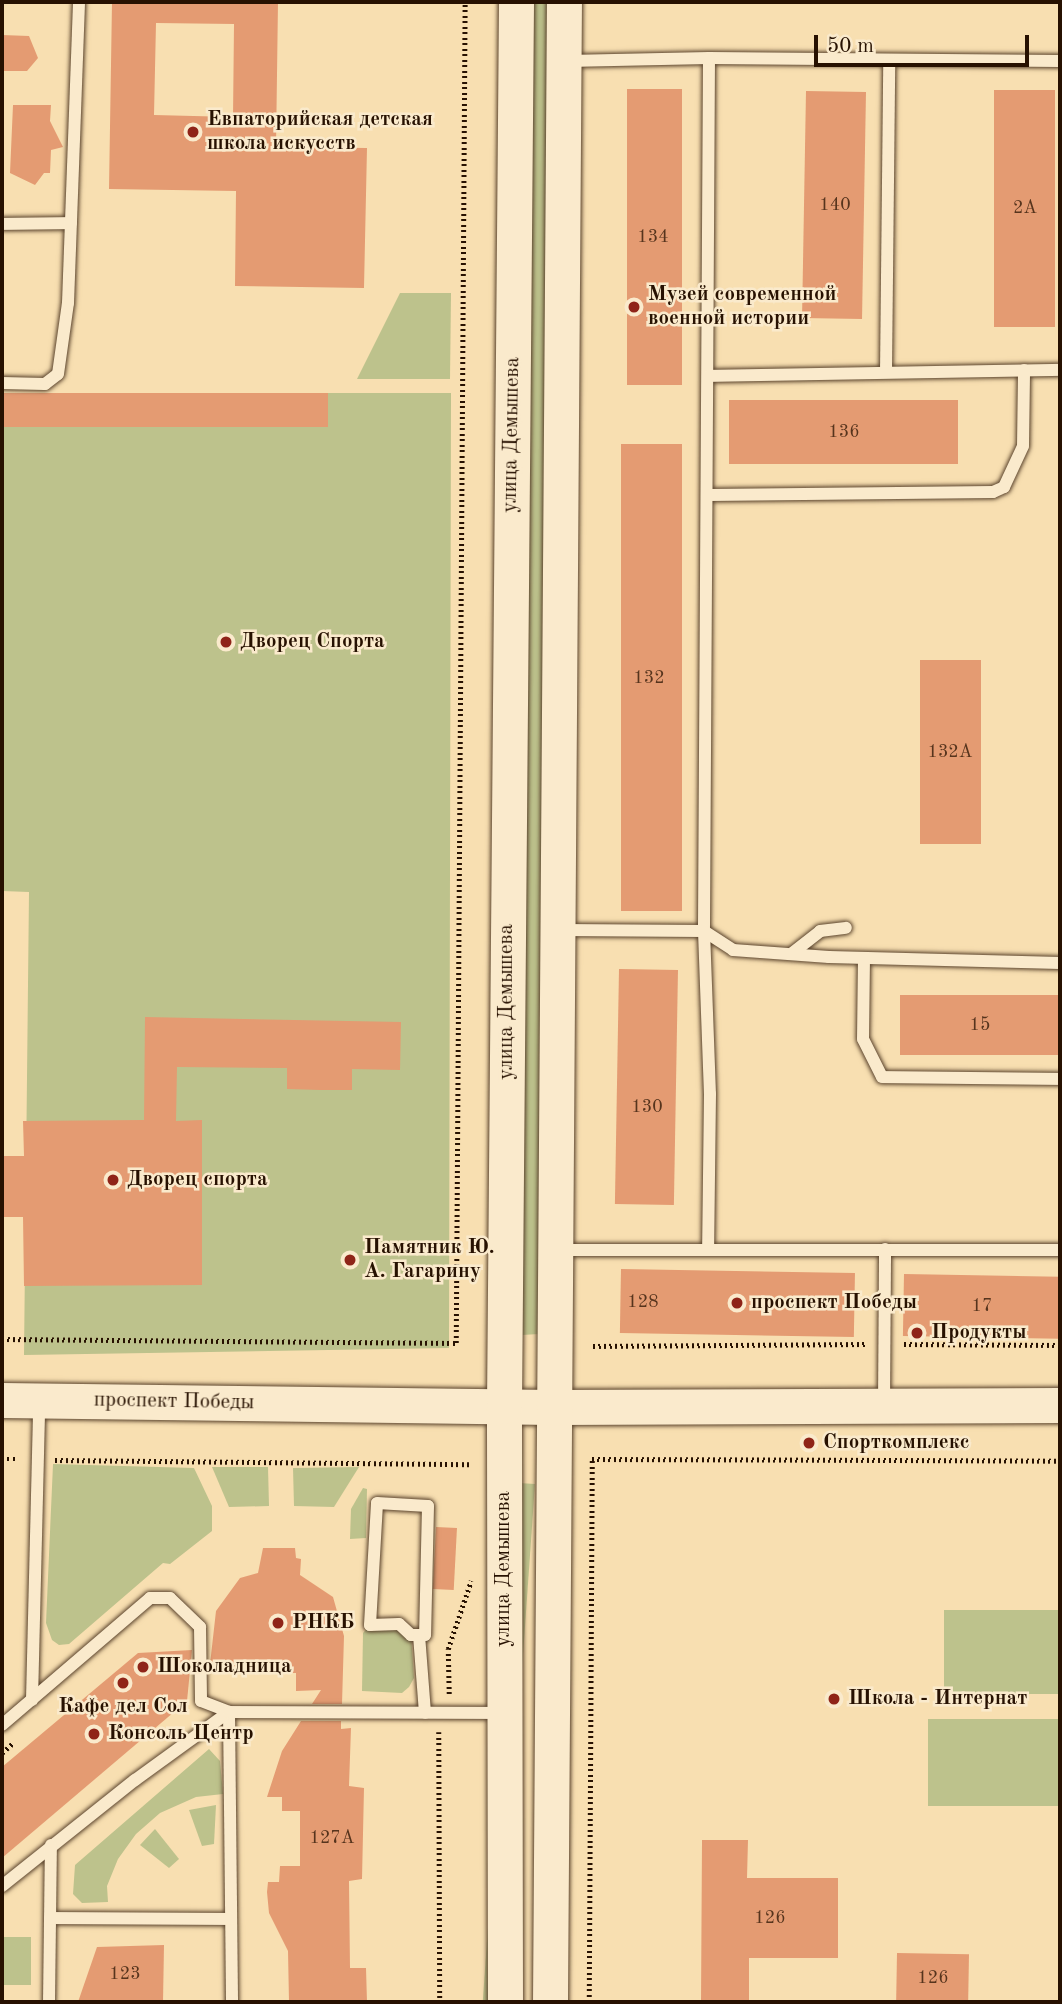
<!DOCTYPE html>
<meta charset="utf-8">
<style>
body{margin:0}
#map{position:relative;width:1062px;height:2004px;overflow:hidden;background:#f8dfb1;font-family:"Old Standard TT",serif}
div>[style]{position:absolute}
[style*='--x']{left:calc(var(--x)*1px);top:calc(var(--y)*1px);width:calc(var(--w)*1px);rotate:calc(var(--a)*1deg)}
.green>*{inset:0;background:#bdc28c;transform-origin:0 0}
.building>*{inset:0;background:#e49b72;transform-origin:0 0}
.path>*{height:4.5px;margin-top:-2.25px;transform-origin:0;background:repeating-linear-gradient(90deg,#271101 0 2px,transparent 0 5.5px)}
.roads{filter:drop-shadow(0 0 2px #5b442d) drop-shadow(0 0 2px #5b442d)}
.lane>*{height:12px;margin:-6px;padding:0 6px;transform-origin:6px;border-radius:6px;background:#faeacc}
.secondary>*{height:35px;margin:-17.5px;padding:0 17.5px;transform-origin:17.5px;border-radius:17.5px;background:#faeacc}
.dots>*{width:19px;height:19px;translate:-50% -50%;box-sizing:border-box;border:4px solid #faeacc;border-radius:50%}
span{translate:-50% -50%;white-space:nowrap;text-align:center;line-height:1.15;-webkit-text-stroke:5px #faeacc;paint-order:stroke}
.number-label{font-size:18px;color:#56341d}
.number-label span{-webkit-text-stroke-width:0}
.poi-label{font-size:21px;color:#271101;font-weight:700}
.left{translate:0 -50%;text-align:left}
.street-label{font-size:21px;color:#271101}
.frame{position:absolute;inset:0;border:4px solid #271101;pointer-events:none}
.scale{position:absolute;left:814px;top:35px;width:215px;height:32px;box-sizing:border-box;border:4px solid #271101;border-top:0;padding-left:9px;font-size:21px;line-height:24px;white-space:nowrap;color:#271101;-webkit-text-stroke:5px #faeacc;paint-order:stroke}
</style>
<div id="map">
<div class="green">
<div style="clip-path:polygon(532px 2px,552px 2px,539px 1334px,522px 1335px)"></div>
<div style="clip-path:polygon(400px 293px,451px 293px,450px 379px,357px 379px)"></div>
<div style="clip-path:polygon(2px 393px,451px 393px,449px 1348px,24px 1355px,29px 892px,2px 891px)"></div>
<div style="clip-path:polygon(53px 1464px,194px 1468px,212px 1506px,212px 1531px,170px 1564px,163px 1563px,69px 1644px,59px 1645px,52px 1640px,46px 1623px)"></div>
<div style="clip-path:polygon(212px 1467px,268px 1467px,269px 1506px,229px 1507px)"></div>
<div style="clip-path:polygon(359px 1467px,334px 1507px,294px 1506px,293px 1468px)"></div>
<div style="left:519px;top:1483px;width:16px;height:519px;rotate:4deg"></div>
<div style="clip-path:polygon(363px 1488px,367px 1489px,366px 1538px,350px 1539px,351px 1509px)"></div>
<div style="left:1060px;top:1610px;width:84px;height:116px;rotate:90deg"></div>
<div style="clip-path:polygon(399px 1624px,411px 1635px,414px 1678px,409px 1687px,402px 1693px,362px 1691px,363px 1633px,370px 1625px)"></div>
<div style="left:1060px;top:1719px;width:87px;height:132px;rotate:90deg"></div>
<div style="clip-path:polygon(209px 1749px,220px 1761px,223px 1794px,196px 1797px,160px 1813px,136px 1834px,118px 1859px,107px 1886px,108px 1902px,82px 1903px,73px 1894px,75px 1865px)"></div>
<div style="clip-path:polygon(216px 1805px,214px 1844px,202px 1846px,189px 1810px)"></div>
<div style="clip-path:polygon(155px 1829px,179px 1859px,169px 1868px,140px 1845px)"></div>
<div style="left:2px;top:1937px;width:29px;height:48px"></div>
</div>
<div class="building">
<div style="clip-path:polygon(evenodd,112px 2px,278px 2px,276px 147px,367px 148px,364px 288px,235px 286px,236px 191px,109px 189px,112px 2px,156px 23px,234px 24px,233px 117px,154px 115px,156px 23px)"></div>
<div style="clip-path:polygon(2px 35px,29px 36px,38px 58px,27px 71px,2px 71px)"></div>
<div style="left:627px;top:89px;width:55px;height:296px"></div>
<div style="left:994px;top:90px;width:61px;height:237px"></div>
<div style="left:806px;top:91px;width:60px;height:227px;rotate:1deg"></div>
<div style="clip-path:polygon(13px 105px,51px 105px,50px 121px,63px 147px,51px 150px,50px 173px,44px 173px,35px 185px,10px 173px)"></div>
<div style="left:2px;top:393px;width:326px;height:34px"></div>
<div style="left:729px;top:400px;width:229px;height:64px"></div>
<div style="left:621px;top:444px;width:61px;height:467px"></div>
<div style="left:920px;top:660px;width:61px;height:184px"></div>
<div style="left:619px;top:969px;width:59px;height:235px;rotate:1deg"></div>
<div style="left:900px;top:995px;width:160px;height:60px"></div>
<div style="clip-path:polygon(145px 1017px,401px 1022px,400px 1070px,352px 1069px,352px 1090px,320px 1090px,287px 1089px,287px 1068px,177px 1067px,176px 1121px,202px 1120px,202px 1285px,24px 1286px,23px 1217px,2px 1217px,2px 1156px,24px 1156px,23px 1121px,144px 1120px)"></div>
<div style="left:621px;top:1269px;width:234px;height:64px;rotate:1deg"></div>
<div style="left:904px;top:1274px;width:156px;height:62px;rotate:1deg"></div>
<div style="left:436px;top:1527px;width:21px;height:62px;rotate:3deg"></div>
<div style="clip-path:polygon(263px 1548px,295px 1548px,296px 1558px,301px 1559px,300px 1575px,333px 1597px,344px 1636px,342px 1704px,312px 1704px,321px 1690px,296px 1691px,296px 1673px,209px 1673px,216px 1611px,240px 1578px,258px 1573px)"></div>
<div style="clip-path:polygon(192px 1650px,187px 1701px,2px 1858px,2px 1767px,138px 1653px)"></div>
<div style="clip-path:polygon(301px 1721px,341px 1721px,341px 1729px,351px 1728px,349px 1786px,364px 1788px,362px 1879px,349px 1881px,350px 1968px,366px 1968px,367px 2002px,289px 2002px,288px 1951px,269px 1913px,267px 1892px,268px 1882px,279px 1882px,280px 1866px,300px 1866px,300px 1811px,282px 1811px,282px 1797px,267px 1797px,282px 1751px)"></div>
<div style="clip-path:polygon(702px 1840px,748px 1840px,747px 1878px,838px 1878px,838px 1958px,749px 1958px,749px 2002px,701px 2002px)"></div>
<div style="clip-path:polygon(164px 1945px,163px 2002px,78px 2002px,97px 1947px)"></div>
<div style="left:897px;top:1953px;width:72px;height:49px;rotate:1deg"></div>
</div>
<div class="path">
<div style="--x:2;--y:1339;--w:454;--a:0.5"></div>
<div style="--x:456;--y:1343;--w:1341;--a:-89.62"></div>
<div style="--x:904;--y:1344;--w:156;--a:0.4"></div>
<div style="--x:593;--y:1346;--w:274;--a:-0.4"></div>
<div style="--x:2;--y:1459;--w:16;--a:0"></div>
<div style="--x:55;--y:1460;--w:415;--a:0.6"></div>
<div style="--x:449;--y:1694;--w:45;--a:-91.3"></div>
<div style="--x:448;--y:1649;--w:72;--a:-71.3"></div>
<div style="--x:439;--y:1732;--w:270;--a:89.8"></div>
<div style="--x:2;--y:1753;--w:15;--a:-42"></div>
<div style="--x:589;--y:2002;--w:543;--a:-89.68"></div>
<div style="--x:592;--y:1459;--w:468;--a:0.2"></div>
</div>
<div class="roads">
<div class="lane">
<div style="--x:709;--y:58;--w:351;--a:0.5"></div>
<div style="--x:567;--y:61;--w:142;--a:-1.2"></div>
<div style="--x:709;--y:58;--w:873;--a:90.33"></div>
<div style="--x:704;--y:931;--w:163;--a:87.9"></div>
<div style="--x:710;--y:1094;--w:154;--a:90.7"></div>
<div style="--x:2;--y:224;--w:69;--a:-0.8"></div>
<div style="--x:886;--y:372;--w:312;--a:-89.4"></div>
<div style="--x:709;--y:376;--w:351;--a:-1"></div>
<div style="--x:2;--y:383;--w:43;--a:1.3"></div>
<div style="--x:45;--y:384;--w:16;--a:-38"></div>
<div style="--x:58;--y:374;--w:72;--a:-82"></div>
<div style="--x:68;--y:303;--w:301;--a:-87.9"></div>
<div style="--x:709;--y:495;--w:284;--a:-0.6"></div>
<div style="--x:993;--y:492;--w:12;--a:-24"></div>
<div style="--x:1004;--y:487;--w:45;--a:-65.1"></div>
<div style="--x:1023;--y:446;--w:76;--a:-89.2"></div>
<div style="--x:561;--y:930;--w:143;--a:0.4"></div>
<div style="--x:704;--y:931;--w:35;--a:33"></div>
<div style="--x:733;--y:950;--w:96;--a:4.2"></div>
<div style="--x:829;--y:957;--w:231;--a:1.5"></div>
<div style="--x:791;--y:954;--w:37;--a:-38"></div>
<div style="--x:820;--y:931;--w:26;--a:-7"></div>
<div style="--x:864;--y:958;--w:81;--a:90.7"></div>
<div style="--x:863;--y:1039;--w:42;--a:63.4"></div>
<div style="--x:882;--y:1077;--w:178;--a:0.6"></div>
<div style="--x:558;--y:1250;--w:502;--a:0"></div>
<div style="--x:884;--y:1403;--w:154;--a:-89.6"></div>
<div style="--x:377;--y:1503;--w:51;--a:3.4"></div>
<div style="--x:428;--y:1506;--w:129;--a:91.3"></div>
<div style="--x:425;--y:1635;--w:14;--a:180"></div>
<div style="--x:411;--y:1635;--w:16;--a:-137"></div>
<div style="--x:399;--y:1624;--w:29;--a:178"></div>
<div style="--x:370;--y:1625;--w:122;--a:-86.7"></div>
<div style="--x:419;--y:1635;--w:78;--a:85.6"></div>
<div style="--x:32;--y:1700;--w:296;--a:-88.6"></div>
<div style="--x:2;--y:1725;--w:195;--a:-40.6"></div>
<div style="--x:150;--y:1598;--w:20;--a:0"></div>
<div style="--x:170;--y:1598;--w:42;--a:44"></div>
<div style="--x:200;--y:1627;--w:74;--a:89.2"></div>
<div style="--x:201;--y:1701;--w:30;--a:21"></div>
<div style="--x:229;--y:1712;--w:290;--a:89.4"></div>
<div style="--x:2;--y:1886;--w:170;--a:-38.6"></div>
<div style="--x:135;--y:1780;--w:116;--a:-35.9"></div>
<div style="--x:229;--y:1712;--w:275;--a:0.2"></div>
<div style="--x:50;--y:1918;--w:181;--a:0.3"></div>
<div style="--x:49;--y:2002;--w:157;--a:-89.3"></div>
</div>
<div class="secondary">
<div style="--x:2;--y:1400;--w:551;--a:0.73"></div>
<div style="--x:553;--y:1407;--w:507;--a:-0.23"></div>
<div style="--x:505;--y:2002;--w:596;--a:-90.1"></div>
<div style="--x:504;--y:1406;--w:1404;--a:-89.51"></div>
<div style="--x:550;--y:2002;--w:2000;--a:-89.6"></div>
</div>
</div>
<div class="dots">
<div style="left:193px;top:132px;background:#8f2418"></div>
<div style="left:634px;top:307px;background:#8f2418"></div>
<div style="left:226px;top:642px;background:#8f2418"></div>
<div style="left:113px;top:1180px;background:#8f2418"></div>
<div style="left:350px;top:1260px;background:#8f2418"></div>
<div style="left:737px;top:1303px;background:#8f2418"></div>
<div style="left:917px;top:1333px;background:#8f2418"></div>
<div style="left:809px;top:1443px;background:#8f2418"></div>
<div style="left:278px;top:1623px;background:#8f2418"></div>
<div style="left:143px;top:1667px;background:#8f2418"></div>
<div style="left:123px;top:1683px;background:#8f2418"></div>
<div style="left:834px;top:1699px;background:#8f2418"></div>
<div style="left:94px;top:1734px;background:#8f2418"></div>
</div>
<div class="number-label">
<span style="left:835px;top:205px">140</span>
<span style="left:1025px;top:208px">2А</span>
<span style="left:653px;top:237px">134</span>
<span style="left:844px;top:432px">136</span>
<span style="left:649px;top:678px">132</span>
<span style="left:950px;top:752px">132А</span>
<span style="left:980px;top:1025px">15</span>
<span style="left:647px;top:1107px">130</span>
<span style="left:643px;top:1302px">128</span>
<span style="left:982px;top:1306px">17</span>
<span style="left:332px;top:1838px">127А</span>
<span style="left:770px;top:1918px">126</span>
<span style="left:125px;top:1974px">123</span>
<span style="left:933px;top:1978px">126</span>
</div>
<div class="poi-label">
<span class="left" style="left:207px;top:132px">Евпаторийская детская<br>школа искусств</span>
<span class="left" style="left:648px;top:307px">Музей современной<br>военной истории</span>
<span class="left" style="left:240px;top:642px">Дворец Спорта</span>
<span class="left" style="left:127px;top:1180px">Дворец спорта</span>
<span class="left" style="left:364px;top:1260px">Памятник Ю.<br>А. Гагарину</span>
<span class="left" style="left:751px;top:1303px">проспект Победы</span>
<span class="left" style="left:931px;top:1333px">Продукты</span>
<span class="left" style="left:823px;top:1443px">Спорткомплекс</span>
<span class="left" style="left:292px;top:1623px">РНКБ</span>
<span class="left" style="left:157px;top:1667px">Шоколадница</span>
<span class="left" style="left:848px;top:1699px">Школа - Интернат</span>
<span style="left:123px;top:1707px">Кафе дел Сол</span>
<span class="left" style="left:108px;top:1734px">Консоль Центр</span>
</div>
<div class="street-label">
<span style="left:512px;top:435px;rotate:-89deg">улица Демышева</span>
<span style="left:507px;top:1002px;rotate:-90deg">улица Демышева</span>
<span style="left:174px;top:1402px;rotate:1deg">проспект Победы</span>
<span style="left:504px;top:1569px;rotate:-90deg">улица Демышева</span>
</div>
<div class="frame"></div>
<div class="scale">50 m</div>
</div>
